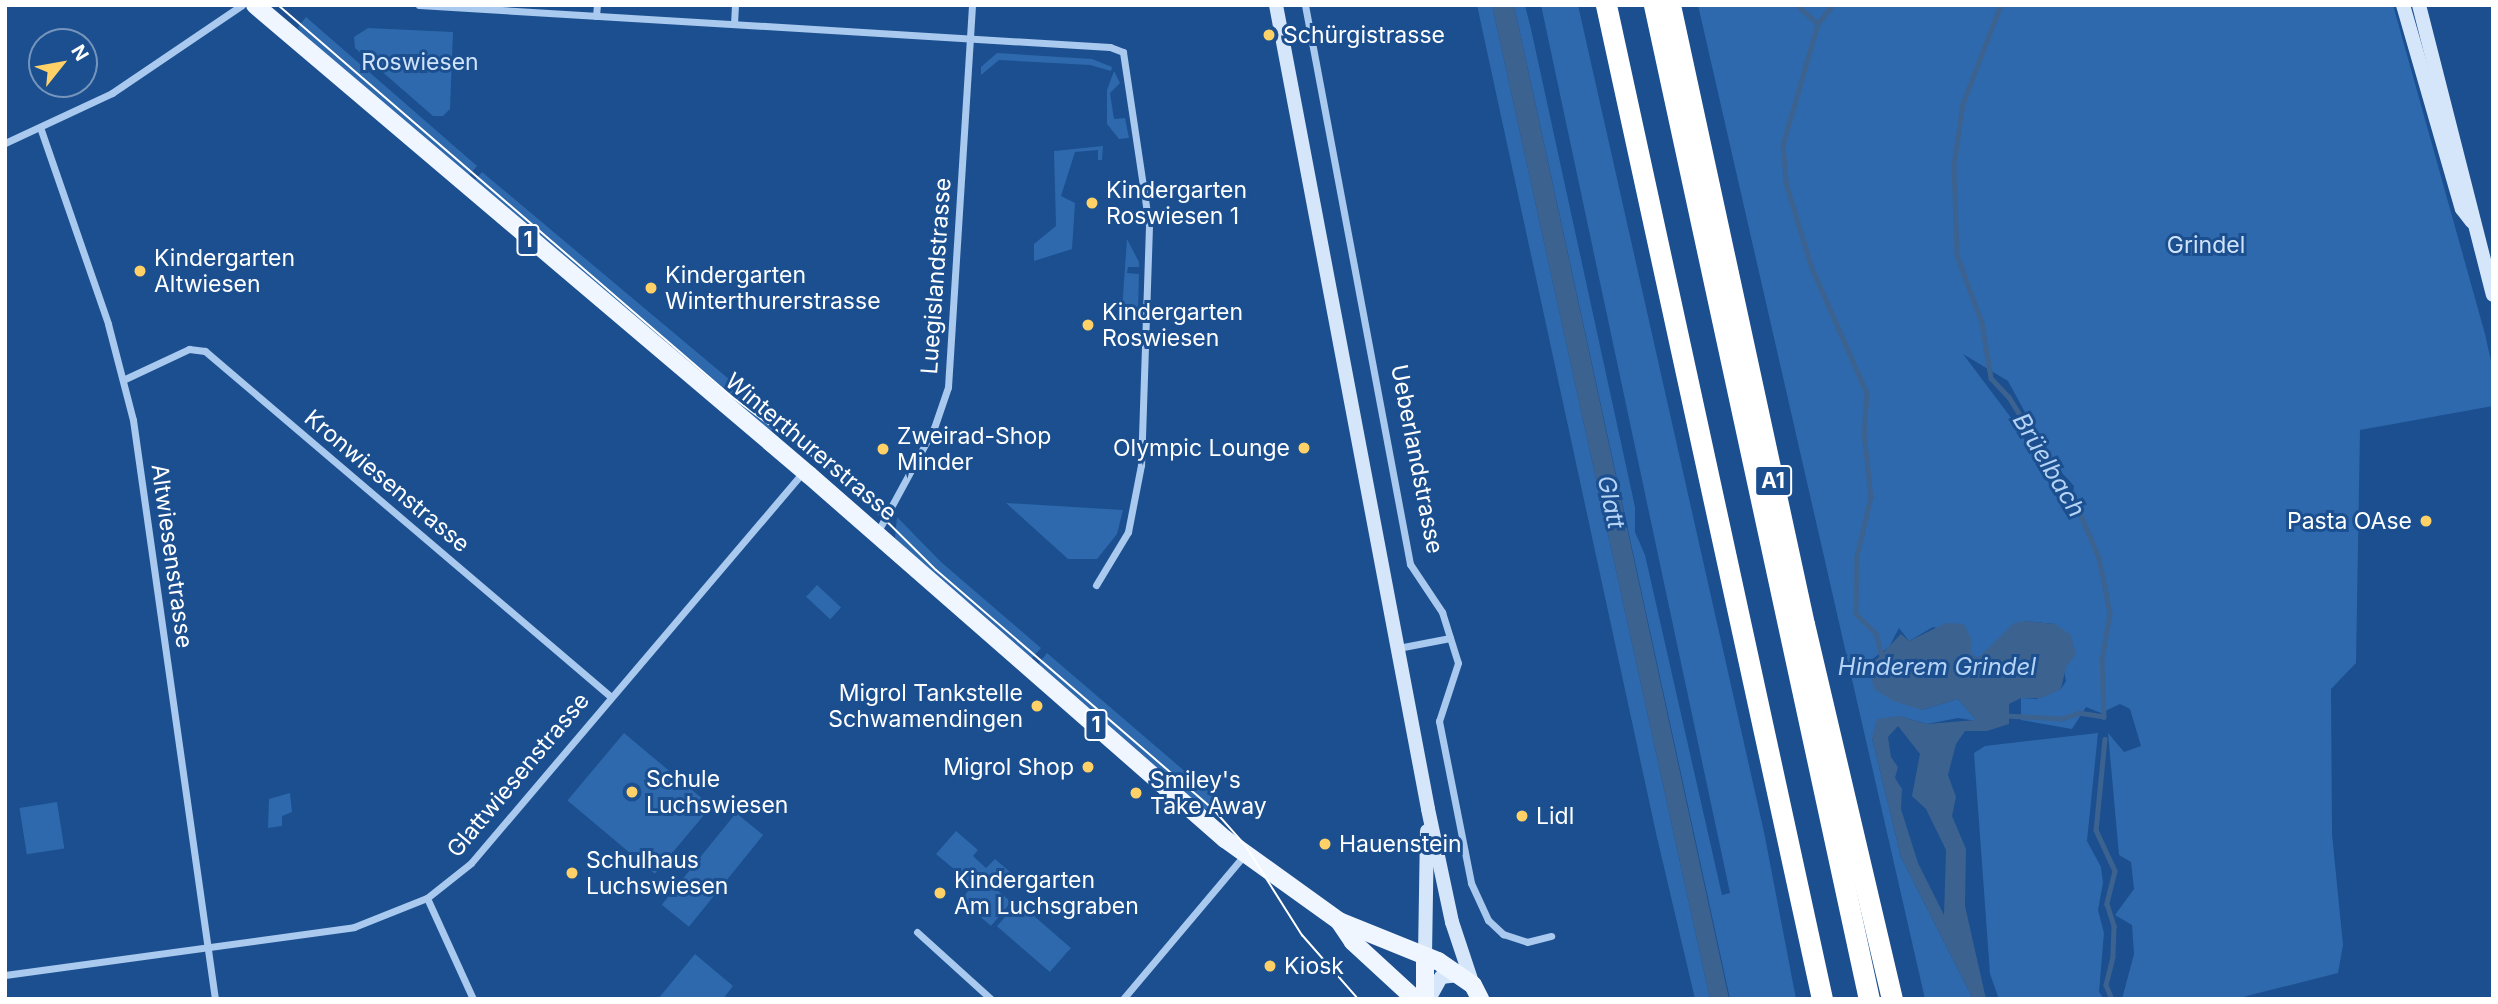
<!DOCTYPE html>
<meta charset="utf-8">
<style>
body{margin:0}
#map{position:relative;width:2498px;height:1004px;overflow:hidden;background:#1b4f8f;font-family:Inter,sans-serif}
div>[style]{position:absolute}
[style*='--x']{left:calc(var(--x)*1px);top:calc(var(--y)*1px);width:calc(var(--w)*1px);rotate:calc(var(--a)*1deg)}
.green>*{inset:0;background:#2e69ad;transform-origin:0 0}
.water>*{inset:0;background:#3c6290}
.stream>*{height:4.5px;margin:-2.25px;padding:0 2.25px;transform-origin:2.25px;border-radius:2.25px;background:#3c6290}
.street>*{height:7px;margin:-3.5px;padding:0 3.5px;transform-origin:3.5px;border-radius:3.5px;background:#a9c9ee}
.secondary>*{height:14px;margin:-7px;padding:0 7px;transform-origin:7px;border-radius:7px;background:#d6e6fa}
.primary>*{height:18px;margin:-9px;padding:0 9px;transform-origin:9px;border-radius:9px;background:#f0f6ff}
.highway>*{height:21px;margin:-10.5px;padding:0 10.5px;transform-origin:10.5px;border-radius:10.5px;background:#fff}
.tram>*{height:2px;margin:-1px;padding:0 1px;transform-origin:1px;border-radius:1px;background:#fff}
.dots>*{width:19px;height:19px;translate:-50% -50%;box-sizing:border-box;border:4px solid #1b4f8f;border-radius:50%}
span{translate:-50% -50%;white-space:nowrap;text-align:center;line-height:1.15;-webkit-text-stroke:6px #1b4f8f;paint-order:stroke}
.shield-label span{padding:2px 5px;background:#1b4f8f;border:2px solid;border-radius:5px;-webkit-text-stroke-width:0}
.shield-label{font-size:21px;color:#fff;font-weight:700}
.poi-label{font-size:23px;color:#fff}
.left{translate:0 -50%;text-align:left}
.right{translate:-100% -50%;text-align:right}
.park-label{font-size:23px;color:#cfe3fa}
.street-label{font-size:23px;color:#fff}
.water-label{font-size:24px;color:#b5d3f5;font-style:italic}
.frame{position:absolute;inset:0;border:7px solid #fff;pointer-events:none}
.north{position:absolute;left:28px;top:28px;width:70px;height:70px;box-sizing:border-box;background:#1b4f8f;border:2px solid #7695bc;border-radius:50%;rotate:59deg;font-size:19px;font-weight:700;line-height:28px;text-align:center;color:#fff}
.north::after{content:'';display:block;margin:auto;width:24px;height:32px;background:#ffd166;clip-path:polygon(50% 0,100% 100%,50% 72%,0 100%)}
</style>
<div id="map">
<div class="green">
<div style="clip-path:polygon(1477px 5px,1492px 5px,1710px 999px,1695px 999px,1656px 833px)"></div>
<div style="clip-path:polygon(1514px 5px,1525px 5px,1531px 29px,1635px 507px,1635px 532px,1645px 555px,1722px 895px,1730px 893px,1541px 5px,1578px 5px,1764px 832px,1796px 999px,1730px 999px)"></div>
<div style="clip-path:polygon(evenodd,1698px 5px,2393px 5px,2485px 334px,2493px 370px,2493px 406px,2360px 430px,2356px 663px,2331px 689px,2332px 834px,2343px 945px,2338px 973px,2235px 999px,2122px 999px,2134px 954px,2132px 925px,2115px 915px,2134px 889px,2131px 862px,2119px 855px,2108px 733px,2124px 752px,2141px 746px,2130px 709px,2120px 704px,2101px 713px,2086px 707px,2072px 729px,2021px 720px,2021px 698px,2036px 699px,2061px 689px,2066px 681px,2055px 624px,2025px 621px,1978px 658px,1971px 654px,1971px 638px,1933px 627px,1909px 641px,1899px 628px,1889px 647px,1871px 660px,1922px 710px,1958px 699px,1977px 721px,1958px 718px,1927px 724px,1899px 716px,1872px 738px,1901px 857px,1973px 999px,1925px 999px,1698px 5px,1963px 354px,2008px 381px,2052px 462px,2074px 486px,2069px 519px,2015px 423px,1963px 354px)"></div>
<div style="clip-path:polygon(306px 17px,477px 166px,466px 179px,301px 35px,298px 27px)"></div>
<div style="clip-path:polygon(368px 28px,453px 32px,450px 109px,443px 116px,433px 116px,355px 48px,354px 37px)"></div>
<div style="clip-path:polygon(997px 53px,1092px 59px,1112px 67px,1111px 71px,1090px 65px,999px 60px,981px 75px,981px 67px)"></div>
<div style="clip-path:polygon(1114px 71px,1120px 83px,1110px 93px,1114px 119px,1125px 118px,1129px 138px,1119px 139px,1107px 124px,1107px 90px)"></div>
<div style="clip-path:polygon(1103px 146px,1102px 160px,1098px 160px,1098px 150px,1075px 152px,1061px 196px,1075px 203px,1072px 249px,1034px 261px,1034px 244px,1056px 226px,1054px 151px)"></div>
<div style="clip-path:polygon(482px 172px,779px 421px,771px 431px,779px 437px,777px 440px,474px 181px)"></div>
<div style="clip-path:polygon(1127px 239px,1139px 262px,1139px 267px,1128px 267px,1127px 273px,1139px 274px,1138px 311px,1122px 310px)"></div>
<div style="clip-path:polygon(1006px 503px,1123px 510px,1117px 534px,1097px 559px,1068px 559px)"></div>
<div style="clip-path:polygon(897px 517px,941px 562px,1041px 648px,1030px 660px,895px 538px)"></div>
<div style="left:817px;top:585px;width:33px;height:16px;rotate:43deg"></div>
<div style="clip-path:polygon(1047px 653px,1216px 798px,1205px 811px,1042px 671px,1039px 663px)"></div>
<div style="left:624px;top:733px;width:114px;height:88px;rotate:40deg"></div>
<div style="clip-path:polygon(2098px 733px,2087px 841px,2101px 867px,2103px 883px,2098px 910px,2104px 933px,2099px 992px,2104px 999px,1999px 999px,1990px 974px,1974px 753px,1985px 746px)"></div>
<div style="clip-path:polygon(290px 793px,292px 812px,282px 816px,282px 826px,268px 828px,269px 799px)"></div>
<div style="left:57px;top:802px;width:47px;height:38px;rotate:81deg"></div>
<div style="left:736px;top:813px;width:35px;height:118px;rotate:39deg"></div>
<div style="clip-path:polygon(956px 831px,978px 850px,973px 856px,986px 868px,995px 859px,1011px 873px,997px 890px,1011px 902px,991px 926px,961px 900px,973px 885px,936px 854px)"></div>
<div style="left:1018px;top:902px;width:70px;height:32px;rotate:41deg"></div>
<div style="clip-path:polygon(695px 954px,733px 986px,723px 999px,658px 999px)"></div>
</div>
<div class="water">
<div style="clip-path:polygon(1492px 5px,1514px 5px,1729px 999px,1710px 999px)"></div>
<div style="clip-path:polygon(evenodd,2025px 621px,2055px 624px,2071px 635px,2076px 655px,2066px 667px,2061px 689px,2042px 698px,2021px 698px,2009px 704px,2009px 724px,1987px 731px,1965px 731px,1956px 744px,1948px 775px,1956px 797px,1952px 816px,1966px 849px,1965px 906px,1986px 999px,1973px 999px,1901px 857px,1872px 738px,1877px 719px,1899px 716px,1927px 724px,1976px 720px,1958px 699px,1922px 710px,1893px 701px,1874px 689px,1869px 667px,1901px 634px,1909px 641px,1946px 623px,1964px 624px,1971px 638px,1971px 654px,1978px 658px,2014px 623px,2025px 621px,1898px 726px,1920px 754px,1912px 796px,1926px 809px,1946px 850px,1944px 915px,1918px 863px,1901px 809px,1902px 789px,1895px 778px,1898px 767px,1891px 757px,1888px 737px,1898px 726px)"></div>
</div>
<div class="stream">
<div style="--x:1797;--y:5;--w:28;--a:42"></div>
<div style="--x:1833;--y:5;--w:24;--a:128"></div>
<div style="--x:1818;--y:24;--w:126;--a:106.1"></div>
<div style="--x:1783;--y:145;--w:38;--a:85"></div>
<div style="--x:1786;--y:183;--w:89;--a:73"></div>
<div style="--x:1812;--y:268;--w:137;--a:66.3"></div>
<div style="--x:1867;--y:393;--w:39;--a:94"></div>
<div style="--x:1864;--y:432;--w:65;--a:83.9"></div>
<div style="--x:1871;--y:497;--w:61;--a:103.3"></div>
<div style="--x:1857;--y:556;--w:58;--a:91"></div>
<div style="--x:1856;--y:614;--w:28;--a:44"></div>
<div style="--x:1876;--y:633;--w:21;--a:76"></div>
<div style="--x:2001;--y:5;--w:106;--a:111"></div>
<div style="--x:1963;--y:104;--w:62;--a:98.4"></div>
<div style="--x:1954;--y:165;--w:90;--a:88.1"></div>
<div style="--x:1957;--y:255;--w:72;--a:69.8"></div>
<div style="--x:1982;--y:323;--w:56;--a:80.7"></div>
<div style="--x:1991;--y:378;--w:26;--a:47"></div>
<div style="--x:2009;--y:397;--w:136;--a:58.5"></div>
<div style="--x:2080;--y:513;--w:49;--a:67.1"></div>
<div style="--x:2099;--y:558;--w:56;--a:78.7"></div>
<div style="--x:2110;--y:613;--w:48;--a:99.7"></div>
<div style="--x:2102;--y:660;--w:57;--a:88"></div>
<div style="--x:2104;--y:717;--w:24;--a:-171"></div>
<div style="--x:2080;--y:713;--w:19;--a:162"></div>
<div style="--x:2062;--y:719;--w:56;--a:-176.9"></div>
<div style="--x:2105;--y:739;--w:91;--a:95.6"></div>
<div style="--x:2096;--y:830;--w:45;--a:65.1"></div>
<div style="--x:2115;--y:871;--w:34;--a:104"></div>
<div style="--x:2107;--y:904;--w:23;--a:72"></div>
<div style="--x:2114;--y:926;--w:31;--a:92"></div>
<div style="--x:2113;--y:957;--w:29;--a:104"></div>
<div style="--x:2106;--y:985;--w:15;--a:67"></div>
</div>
<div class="street">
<div style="--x:419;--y:5;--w:692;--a:3.48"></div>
<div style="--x:1110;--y:47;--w:14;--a:21"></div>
<div style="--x:1123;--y:52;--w:176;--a:81.5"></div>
<div style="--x:1149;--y:226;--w:239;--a:91.9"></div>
<div style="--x:1141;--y:465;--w:68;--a:101"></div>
<div style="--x:1128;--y:532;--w:62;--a:121.1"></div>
<div style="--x:1305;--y:5;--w:569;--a:79.36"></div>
<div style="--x:1410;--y:564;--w:58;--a:56.3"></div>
<div style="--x:1442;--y:612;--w:53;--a:72.6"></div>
<div style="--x:1458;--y:663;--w:61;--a:108.1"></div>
<div style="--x:1439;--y:721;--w:165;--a:78.8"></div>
<div style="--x:1471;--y:883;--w:41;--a:65.3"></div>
<div style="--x:1488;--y:920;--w:21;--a:43"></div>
<div style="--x:1503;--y:934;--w:25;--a:18"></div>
<div style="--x:1527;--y:942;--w:25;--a:-14"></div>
<div style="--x:596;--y:16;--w:11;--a:-85"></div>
<div style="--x:734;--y:24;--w:19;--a:-87"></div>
<div style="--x:41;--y:130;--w:205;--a:70.9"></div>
<div style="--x:108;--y:324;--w:99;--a:75.4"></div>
<div style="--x:133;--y:420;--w:585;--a:81.94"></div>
<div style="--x:5;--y:143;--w:118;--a:-25"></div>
<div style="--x:112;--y:93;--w:157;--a:-34.1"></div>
<div style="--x:125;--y:379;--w:71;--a:-25.1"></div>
<div style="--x:189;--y:349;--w:16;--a:7"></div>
<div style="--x:205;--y:351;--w:532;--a:40.43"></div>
<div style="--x:877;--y:533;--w:119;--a:-61.5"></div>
<div style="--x:934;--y:428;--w:43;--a:-71.1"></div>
<div style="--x:948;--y:387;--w:383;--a:-86.4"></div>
<div style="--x:1398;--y:648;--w:53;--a:-10.9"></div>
<div style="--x:427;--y:898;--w:111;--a:65.5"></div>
<div style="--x:917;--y:932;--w:100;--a:42.2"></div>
<div style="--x:5;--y:975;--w:352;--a:-7.8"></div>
<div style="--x:354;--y:927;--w:79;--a:-21.7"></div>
<div style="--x:427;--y:898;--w:56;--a:-38.5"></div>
<div style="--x:471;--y:863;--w:514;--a:-49.65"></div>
<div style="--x:1123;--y:999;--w:189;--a:-49.9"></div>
</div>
<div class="secondary">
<div style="--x:1276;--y:5;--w:818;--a:79.29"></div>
<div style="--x:1428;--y:809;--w:116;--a:78"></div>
<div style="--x:1452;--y:922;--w:66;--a:71.6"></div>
<div style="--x:2403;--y:5;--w:212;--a:73.9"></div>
<div style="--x:2462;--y:209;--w:16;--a:52"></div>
<div style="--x:2419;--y:5;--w:299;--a:75.7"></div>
<div style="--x:1425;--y:956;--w:125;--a:-89.1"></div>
<div style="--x:1429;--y:999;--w:25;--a:-61"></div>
<div style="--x:1441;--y:977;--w:18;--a:-6"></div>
</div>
<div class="primary">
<div style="--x:255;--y:5;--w:727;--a:40.31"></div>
<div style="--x:809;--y:475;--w:553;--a:41.19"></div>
<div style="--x:1225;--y:839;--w:140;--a:35.7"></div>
<div style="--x:1339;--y:921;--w:107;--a:22"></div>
<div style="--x:1438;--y:961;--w:42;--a:34.4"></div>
<div style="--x:1473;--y:985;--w:16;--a:63"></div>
<div style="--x:1339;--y:921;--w:25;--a:56"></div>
<div style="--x:1353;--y:942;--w:84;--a:42.6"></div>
<div style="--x:1425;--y:999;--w:43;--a:-90"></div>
</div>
<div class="highway">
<div style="--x:1606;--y:5;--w:1017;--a:77.74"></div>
<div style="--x:1654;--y:5;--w:1017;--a:77.8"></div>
<div style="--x:1670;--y:5;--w:633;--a:77.79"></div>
<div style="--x:1804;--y:624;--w:385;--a:76.8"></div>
</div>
<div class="tram">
<div style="--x:278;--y:5;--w:600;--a:40.81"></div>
<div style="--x:732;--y:397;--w:143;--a:36.5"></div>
<div style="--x:847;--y:482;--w:125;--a:44.7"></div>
<div style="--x:936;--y:570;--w:366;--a:40.8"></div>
<div style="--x:1213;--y:809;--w:48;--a:48.4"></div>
<div style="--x:1245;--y:845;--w:107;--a:57.7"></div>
<div style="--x:1302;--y:935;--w:85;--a:48.8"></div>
</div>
<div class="dots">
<div style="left:1269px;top:35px;background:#ffd166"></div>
<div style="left:1092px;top:203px;background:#ffd166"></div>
<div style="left:140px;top:271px;background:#ffd166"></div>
<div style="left:651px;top:288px;background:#ffd166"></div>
<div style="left:1088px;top:325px;background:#ffd166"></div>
<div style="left:1304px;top:448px;background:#ffd166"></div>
<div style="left:883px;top:449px;background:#ffd166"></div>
<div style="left:2426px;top:521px;background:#ffd166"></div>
<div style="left:1037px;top:706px;background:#ffd166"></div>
<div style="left:1088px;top:767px;background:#ffd166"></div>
<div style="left:632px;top:792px;background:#ffd166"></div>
<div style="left:1136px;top:793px;background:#ffd166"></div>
<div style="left:1522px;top:816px;background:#ffd166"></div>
<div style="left:1325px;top:844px;background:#ffd166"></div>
<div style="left:572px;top:873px;background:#ffd166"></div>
<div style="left:940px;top:893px;background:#ffd166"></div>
<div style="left:1270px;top:966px;background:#ffd166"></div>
</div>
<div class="shield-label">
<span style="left:528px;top:240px">1</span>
<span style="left:1773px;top:481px">A1</span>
<span style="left:1096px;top:725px">1</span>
</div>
<div class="poi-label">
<span class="left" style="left:1283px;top:35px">Schürgistrasse</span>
<span class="left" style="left:1106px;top:203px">Kindergarten<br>Roswiesen 1</span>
<span class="left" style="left:154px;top:271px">Kindergarten<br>Altwiesen</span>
<span class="left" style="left:665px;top:288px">Kindergarten<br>Winterthurerstrasse</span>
<span class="left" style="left:1102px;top:325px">Kindergarten<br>Roswiesen</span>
<span class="left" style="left:897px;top:449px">Zweirad-Shop<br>Minder</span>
<span class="right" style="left:1290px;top:448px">Olympic Lounge</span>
<span class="right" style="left:2412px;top:521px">Pasta OAse</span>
<span class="right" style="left:1023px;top:706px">Migrol Tankstelle<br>Schwamendingen</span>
<span class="right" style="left:1074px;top:767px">Migrol Shop</span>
<span class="left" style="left:646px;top:792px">Schule<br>Luchswiesen</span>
<span class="left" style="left:1150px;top:793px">Smiley's<br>Take Away</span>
<span class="left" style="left:1536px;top:816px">Lidl</span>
<span class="left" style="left:1339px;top:844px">Hauenstein</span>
<span class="left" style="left:586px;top:873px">Schulhaus<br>Luchswiesen</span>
<span class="left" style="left:954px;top:893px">Kindergarten<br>Am Luchsgraben</span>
<span class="left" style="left:1284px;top:966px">Kiosk</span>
</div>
<div class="park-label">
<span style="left:420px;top:62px">Roswiesen</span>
<span style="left:2206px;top:245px">Grindel</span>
</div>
<div class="street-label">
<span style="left:936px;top:276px;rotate:-86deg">Luegislandstrasse</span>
<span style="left:811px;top:447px;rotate:40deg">Winterthurerstrasse</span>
<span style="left:1417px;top:459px;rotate:79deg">Ueberlandstrasse</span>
<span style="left:387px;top:481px;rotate:40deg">Kronwiesenstrasse</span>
<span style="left:172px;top:556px;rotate:82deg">Altwiesenstrasse</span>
<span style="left:518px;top:775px;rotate:-50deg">Glattwiesenstrasse</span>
</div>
<div class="water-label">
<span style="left:2049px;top:465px;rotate:59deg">Brüelbach</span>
<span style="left:1611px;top:502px;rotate:78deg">Glatt</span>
<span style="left:1937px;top:667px">Hinderem Grindel</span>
</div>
<div class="frame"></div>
<div class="north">N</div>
</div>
